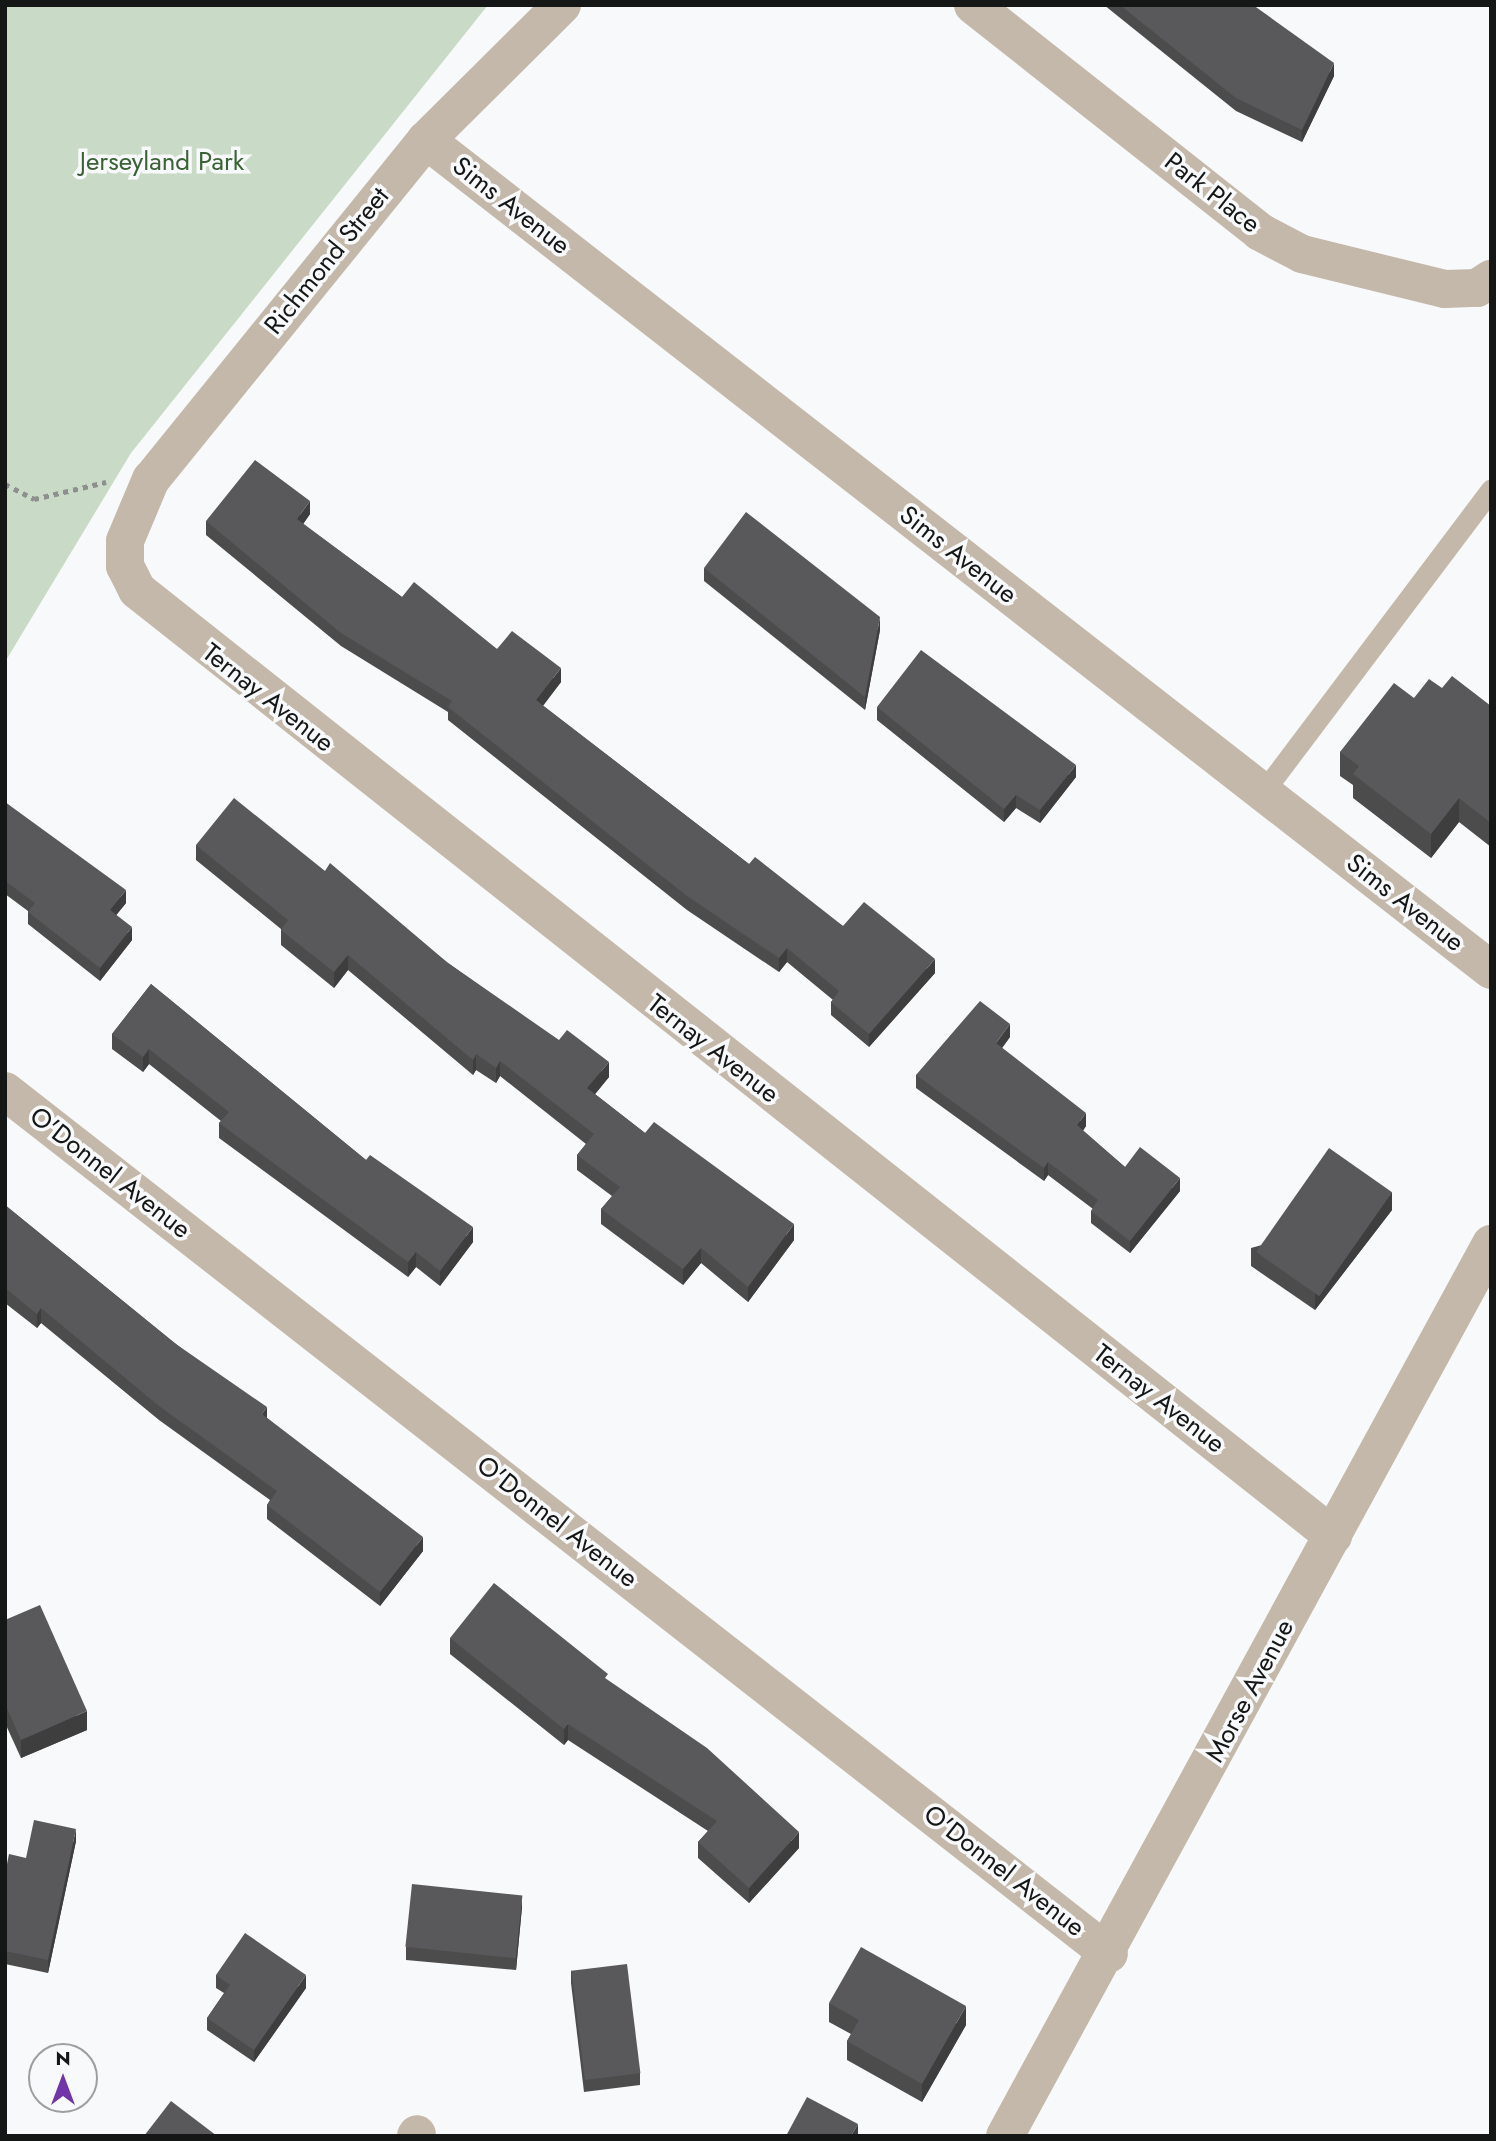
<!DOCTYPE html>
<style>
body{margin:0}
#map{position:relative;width:1496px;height:2141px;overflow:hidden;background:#f8f9fa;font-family:Jost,sans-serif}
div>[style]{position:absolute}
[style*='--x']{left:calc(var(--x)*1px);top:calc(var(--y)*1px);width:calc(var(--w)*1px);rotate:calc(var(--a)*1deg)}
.green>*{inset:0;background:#c9dbc6}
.path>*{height:4.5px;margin-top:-2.25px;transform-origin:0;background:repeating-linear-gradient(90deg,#8e8f8f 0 5px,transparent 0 10px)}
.service>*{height:21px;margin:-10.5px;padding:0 10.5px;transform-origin:10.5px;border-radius:10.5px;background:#c4b8aa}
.minor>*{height:38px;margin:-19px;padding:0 19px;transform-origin:19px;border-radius:19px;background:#c4b8aa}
.tertiary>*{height:38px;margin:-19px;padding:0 19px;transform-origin:19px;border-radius:19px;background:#c4b8aa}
.wall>*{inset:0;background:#4d4c4d}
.shaded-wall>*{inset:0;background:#3e3e3f}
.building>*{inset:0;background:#59585a;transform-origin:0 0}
span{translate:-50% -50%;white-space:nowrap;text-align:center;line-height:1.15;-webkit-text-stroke:7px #f8f9fa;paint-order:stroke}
.park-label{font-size:26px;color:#3a6236}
.street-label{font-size:26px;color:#151616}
.frame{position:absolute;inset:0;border:7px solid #151616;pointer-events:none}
.north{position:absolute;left:28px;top:2043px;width:70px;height:70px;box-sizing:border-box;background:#f8f9fa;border:2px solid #9d9e9f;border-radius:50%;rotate:0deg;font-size:19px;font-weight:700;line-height:28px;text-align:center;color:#151616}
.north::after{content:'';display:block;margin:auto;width:24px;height:32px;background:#7234a9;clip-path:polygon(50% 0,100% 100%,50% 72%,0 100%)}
</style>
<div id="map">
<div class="green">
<div style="clip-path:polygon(5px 5px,488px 5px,131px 453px,5px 662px)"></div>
</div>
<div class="path">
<div style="--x:5;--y:484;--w:33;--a:27"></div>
<div style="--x:34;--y:499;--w:74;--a:-13.3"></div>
</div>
<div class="service">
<div style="--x:1263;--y:792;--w:379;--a:-53"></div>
</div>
<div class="minor">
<div style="--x:562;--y:5;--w:192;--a:135.2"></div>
<div style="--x:426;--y:140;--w:437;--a:129"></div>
<div style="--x:151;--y:479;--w:67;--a:112.8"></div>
<div style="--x:125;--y:541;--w:25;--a:90"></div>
<div style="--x:125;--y:566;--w:27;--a:63"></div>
<div style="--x:137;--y:590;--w:1525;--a:38.34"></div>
<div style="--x:973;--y:5;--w:366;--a:38.3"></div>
<div style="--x:1260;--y:232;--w:47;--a:27.6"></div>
<div style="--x:1302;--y:254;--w:147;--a:13.8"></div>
<div style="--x:1445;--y:289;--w:32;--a:-2"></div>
<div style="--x:1477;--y:288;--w:17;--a:-33"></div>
<div style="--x:426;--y:140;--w:1350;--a:37.93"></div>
<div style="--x:5;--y:1091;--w:1401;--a:38.01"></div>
<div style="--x:416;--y:2136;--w:2;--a:-63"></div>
</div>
<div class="tertiary">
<div style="--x:1005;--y:2136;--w:1016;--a:-61.42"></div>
</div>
<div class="wall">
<div style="clip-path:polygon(1104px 5px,1253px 5px,1334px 76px,1302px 142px,1236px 111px)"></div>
<div style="clip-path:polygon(310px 514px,303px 524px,402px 597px,497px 649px,561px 682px,543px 706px,749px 864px,843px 926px,935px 973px,869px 1047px,831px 1015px,831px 1002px,833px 1000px,787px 962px,779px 972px,687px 910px,448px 720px,448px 712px,341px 646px,206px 535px,206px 521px)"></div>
<div style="clip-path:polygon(704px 568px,880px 630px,865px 710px,704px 581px)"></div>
<div style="clip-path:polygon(1442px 688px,1491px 706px,1491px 847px,1459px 822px,1431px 858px,1353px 798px,1353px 785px,1340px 776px,1340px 752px,1414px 698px)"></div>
<div style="clip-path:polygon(877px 707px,1076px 777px,1040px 823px,1016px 808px,1004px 822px,877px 720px)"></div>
<div style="clip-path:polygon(5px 802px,126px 903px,116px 915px,132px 940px,100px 981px,28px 924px,28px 911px,5px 894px)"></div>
<div style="clip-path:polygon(196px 845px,325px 871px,448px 963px,609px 1077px,595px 1094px,645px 1133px,794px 1240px,748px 1302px,701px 1263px,683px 1285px,601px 1224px,601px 1209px,612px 1196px,577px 1170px,577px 1155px,586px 1144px,500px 1076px,496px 1083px,476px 1070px,473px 1075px,348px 970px,334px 988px,281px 945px,281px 929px,196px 860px)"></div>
<div style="clip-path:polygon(151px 984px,366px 1160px,473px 1242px,440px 1286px,416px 1267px,408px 1277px,219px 1138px,219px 1123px,221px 1121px,149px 1064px,143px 1072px,112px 1049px,112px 1034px)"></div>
<div style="clip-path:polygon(1010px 1037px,1002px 1048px,1086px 1126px,1083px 1131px,1125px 1167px,1180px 1191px,1130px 1253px,1091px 1223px,1091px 1211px,1093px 1209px,1048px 1175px,1044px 1181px,916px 1088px,916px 1075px)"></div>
<div style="clip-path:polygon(5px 1205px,267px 1418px,423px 1551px,380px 1606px,267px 1519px,267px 1505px,270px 1500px,159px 1420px,41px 1323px,37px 1328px,5px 1303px)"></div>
<div style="clip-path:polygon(1392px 1210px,1315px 1310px,1251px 1266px,1251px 1248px)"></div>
<div style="clip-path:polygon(5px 1620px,87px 1730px,21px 1758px,5px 1723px)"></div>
<div style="clip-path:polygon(450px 1638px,608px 1681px,799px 1848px,749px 1903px,698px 1858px,698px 1842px,708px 1831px,568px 1740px,564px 1745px,450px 1654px)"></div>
<div style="clip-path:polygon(76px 1841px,48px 1973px,5px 1964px,5px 1874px)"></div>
<div style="clip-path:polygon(522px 1907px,516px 1970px,406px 1960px,406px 1947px)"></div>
<div style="clip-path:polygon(571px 1970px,640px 2073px,640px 2085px,584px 2092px,571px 1983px)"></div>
<div style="clip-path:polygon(216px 1975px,306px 1988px,254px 2062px,207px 2030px,207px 2018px,224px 1993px,216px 1988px)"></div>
<div style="clip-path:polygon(829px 2003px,966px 2025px,922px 2102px,847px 2060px,847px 2041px,851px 2034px,829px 2022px)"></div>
</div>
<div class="shaded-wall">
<div style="clip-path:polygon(1334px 63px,1334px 76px,1302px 142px,1302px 130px)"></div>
<div style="clip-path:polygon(310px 501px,310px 514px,297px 533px,297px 519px)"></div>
<div style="clip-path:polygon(880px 617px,880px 630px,865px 710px,865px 697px)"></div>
<div style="clip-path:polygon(561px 668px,561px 682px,536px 714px,536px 700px)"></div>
<div style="clip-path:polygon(1076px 765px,1076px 777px,1040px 823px,1040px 810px)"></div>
<div style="clip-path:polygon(1016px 795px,1016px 808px,1004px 822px,1004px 809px)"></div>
<div style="clip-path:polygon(1459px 798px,1459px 822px,1431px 858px,1431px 834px)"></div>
<div style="clip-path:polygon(126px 890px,126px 903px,110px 923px,110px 910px)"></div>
<div style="clip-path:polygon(132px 927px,132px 940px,100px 981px,100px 968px)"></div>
<div style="clip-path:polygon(787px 948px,787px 962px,779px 972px,779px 958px)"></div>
<div style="clip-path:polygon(348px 955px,348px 970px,334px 988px,334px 972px)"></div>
<div style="clip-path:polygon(935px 959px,935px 973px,869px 1047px,869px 1034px)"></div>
<div style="clip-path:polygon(1010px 1024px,1010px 1037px,996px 1056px,996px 1043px)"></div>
<div style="clip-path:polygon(149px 1049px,149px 1064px,143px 1072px,143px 1057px)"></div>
<div style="clip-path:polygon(476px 1054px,476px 1070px,473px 1075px,473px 1060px)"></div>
<div style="clip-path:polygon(500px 1061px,500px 1076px,496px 1083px,496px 1068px)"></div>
<div style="clip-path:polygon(609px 1062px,609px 1077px,587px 1104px,587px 1088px)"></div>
<div style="clip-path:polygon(1086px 1113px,1086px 1126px,1077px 1138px,1077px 1125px)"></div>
<div style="clip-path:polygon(1048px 1162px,1048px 1175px,1044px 1181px,1044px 1168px)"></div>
<div style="clip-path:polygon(1180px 1178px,1180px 1191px,1130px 1253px,1130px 1241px)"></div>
<div style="clip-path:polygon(1392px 1192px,1392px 1210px,1315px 1310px,1315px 1292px)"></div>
<div style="clip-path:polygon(794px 1224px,794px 1240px,748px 1302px,748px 1287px)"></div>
<div style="clip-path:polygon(473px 1227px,473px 1242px,440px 1286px,440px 1271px)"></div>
<div style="clip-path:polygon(701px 1248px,701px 1263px,683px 1285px,683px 1269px)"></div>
<div style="clip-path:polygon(416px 1252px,416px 1267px,408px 1277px,408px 1262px)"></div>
<div style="clip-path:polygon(41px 1308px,41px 1323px,37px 1328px,37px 1314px)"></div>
<div style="clip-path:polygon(267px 1407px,267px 1421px,262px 1414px)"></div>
<div style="clip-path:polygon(423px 1537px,423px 1551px,380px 1606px,380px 1592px)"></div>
<div style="clip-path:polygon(87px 1711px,87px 1730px,21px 1758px,21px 1740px)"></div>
<div style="clip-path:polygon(568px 1724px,568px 1740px,564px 1745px,564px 1729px)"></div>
<div style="clip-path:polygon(76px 1829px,76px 1841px,48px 1973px,48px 1960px)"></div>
<div style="clip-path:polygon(799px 1832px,799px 1848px,749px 1903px,749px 1888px)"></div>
<div style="clip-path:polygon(522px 1895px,522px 1907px,516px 1970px,516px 1957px)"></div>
<div style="clip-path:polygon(306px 1975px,306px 1988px,254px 2062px,254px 2050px)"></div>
<div style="clip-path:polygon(966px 2006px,966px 2025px,922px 2102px,922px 2084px)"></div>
<div style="clip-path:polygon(858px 2124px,858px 2136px,851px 2136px)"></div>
</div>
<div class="building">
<div style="clip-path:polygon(1120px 5px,1253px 5px,1334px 63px,1302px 130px,1236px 98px)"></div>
<div style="clip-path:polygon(255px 460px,310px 501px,297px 519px,402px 597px,414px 582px,497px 649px,512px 631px,561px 668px,536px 700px,749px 864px,755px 857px,843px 926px,864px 902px,935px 959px,869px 1034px,831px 1002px,839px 991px,787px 948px,779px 958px,687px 896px,448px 707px,452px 701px,341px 633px,206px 521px)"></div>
<div style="clip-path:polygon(746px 512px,880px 617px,865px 697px,704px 568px)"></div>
<div style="clip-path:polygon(921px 650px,1076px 765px,1040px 810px,1016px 795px,1004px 809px,877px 707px)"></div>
<div style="clip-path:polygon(1452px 676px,1491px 706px,1491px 823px,1459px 798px,1431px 834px,1353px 774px,1359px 766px,1340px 752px,1394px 683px,1414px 698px,1429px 679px,1442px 688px)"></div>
<div style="clip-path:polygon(234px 798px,325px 871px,330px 863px,448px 963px,559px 1040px,567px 1030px,609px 1062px,587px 1088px,645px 1133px,654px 1122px,794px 1224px,748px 1287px,701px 1248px,683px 1269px,601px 1209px,620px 1187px,577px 1155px,594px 1134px,500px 1061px,496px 1068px,476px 1054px,473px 1060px,348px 955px,334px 972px,281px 930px,288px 920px,196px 845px)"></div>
<div style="clip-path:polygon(5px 802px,126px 890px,110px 910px,132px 927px,100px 968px,28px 912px,35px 903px,5px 881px)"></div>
<div style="clip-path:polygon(151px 984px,366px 1160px,370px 1155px,473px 1227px,440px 1271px,416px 1252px,408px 1262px,219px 1123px,229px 1112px,149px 1049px,143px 1057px,112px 1034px)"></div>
<div style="clip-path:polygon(980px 1001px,1010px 1024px,996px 1043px,1086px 1113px,1077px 1125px,1125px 1167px,1140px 1147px,1180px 1178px,1130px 1241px,1091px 1211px,1098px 1200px,1048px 1162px,1044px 1168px,916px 1075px)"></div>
<div style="left:1329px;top:1148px;width:77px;height:127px;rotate:35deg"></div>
<div style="clip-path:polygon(5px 1205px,173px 1342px,267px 1407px,262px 1414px,423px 1537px,380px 1592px,267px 1505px,277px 1491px,159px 1406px,41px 1308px,37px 1314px,5px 1288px)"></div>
<div style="clip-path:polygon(494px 1583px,608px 1674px,605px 1678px,707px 1748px,799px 1832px,749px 1888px,698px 1842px,717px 1821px,568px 1724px,564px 1729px,450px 1638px)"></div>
<div style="clip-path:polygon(40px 1605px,87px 1711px,21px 1740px,5px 1704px,5px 1620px)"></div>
<div style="clip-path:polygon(34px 1820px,76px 1829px,48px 1960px,5px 1951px,5px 1874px,9px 1854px,26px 1858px)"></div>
<div style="left:412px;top:1884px;width:111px;height:63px;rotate:6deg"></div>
<div style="clip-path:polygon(245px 1933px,306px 1975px,254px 2050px,207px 2018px,230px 1985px,216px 1975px)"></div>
<div style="clip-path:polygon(861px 1947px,966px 2006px,922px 2084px,847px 2041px,859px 2020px,829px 2003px)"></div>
<div style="left:627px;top:1964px;width:110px;height:56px;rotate:83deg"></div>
<div style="clip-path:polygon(807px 2097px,858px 2124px,851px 2136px,786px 2136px)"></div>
<div style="clip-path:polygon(171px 2101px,217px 2136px,144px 2136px)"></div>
</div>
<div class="park-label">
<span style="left:162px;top:162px">Jerseyland Park</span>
</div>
<div class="street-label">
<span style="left:1212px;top:193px;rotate:38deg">Park Place</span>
<span style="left:511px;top:206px;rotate:38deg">Sims Avenue</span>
<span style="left:327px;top:261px;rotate:-51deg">Richmond Street</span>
<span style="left:958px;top:555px;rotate:38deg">Sims Avenue</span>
<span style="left:268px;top:698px;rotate:38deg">Ternay Avenue</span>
<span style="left:1405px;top:903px;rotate:38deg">Sims Avenue</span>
<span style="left:713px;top:1049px;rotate:38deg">Ternay Avenue</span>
<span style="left:110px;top:1173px;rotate:38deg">O'Donnel Avenue</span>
<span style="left:1159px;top:1399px;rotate:38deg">Ternay Avenue</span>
<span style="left:557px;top:1522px;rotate:38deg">O'Donnel Avenue</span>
<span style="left:1250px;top:1691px;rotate:-62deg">Morse Avenue</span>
<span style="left:1004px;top:1871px;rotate:38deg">O'Donnel Avenue</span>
</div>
<div class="frame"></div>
<div class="north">N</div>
</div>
